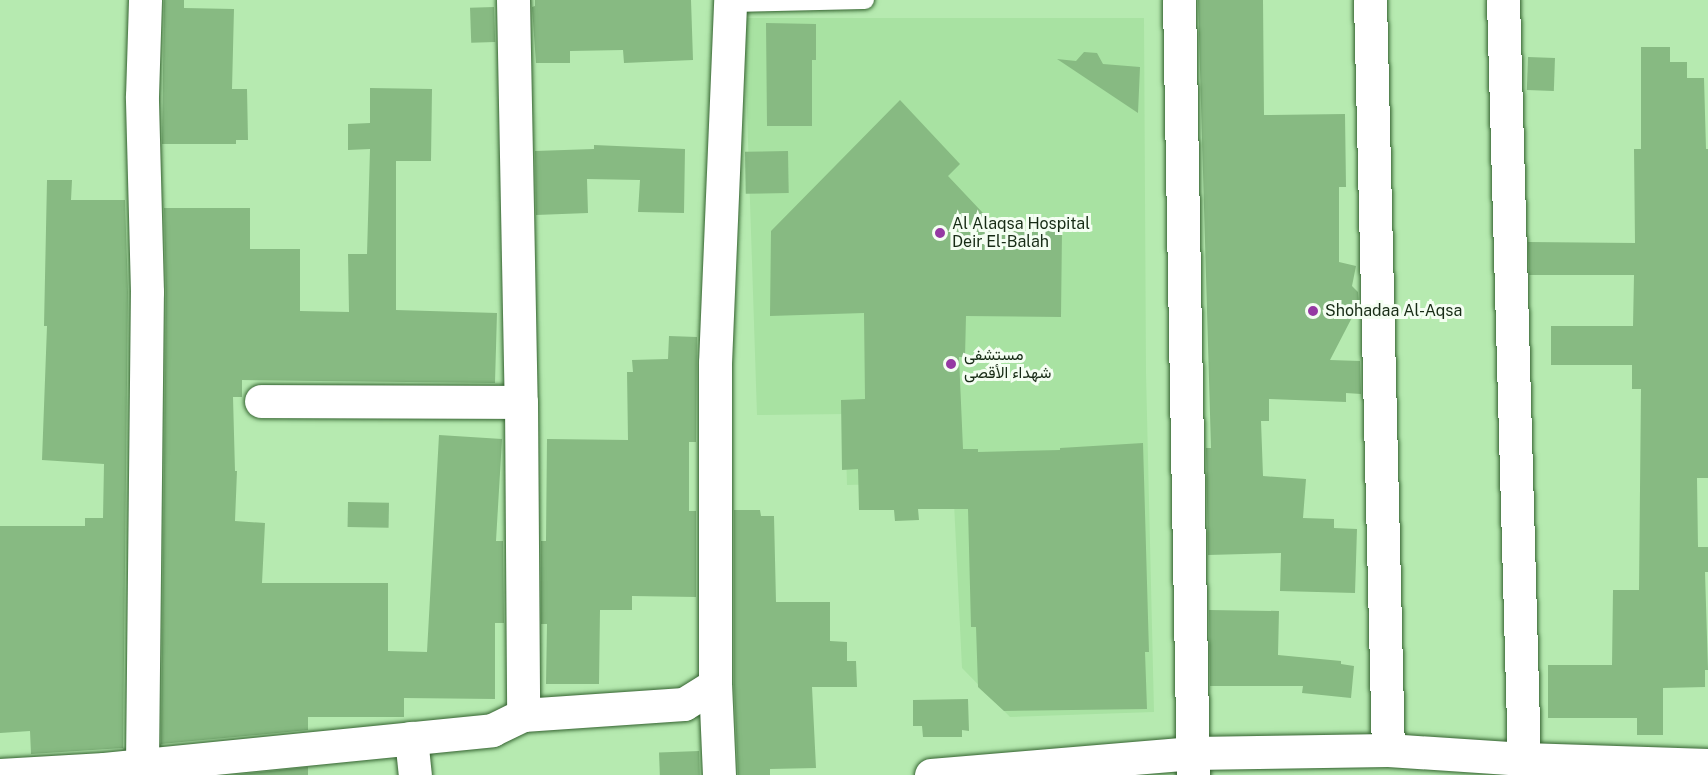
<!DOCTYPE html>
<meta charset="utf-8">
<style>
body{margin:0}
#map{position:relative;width:1708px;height:775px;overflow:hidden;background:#b6eab0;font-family:"Public Sans",Vazirmatn,sans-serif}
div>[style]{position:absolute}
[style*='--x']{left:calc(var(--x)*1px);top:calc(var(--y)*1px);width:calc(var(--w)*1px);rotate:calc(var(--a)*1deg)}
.built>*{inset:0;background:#a8e2a2}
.building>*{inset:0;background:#87ba82;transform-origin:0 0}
.roads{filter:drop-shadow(0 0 2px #33622f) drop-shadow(0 0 2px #33622f)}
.lane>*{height:18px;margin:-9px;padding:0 9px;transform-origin:9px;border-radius:9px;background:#fff}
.street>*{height:33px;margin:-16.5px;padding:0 16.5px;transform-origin:16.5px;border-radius:16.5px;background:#fff}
.secondary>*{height:33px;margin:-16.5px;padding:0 16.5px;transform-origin:16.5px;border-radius:16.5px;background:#fff}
.dots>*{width:16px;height:16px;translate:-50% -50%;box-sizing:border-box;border:3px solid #f4fef2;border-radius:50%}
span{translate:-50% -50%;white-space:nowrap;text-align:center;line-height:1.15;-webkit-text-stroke:6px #f4fef2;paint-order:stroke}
.poi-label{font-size:16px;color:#172b15}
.left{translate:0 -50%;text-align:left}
</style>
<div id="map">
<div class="built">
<div style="clip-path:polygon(744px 18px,1144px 18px,1146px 373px,1154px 712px,1010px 717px,962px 668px,953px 482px,847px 485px,845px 414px,757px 415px)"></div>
</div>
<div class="building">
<div style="clip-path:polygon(164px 0,184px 0,184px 8px,234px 9px,232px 89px,247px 89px,248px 140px,236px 140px,236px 144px,162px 144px)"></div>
<div style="clip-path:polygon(535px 0,691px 0,693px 60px,624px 63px,623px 50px,570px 51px,570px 63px,536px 63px,532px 7px,535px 6px)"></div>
<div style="clip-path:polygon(1198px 0,1263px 0,1264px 115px,1345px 114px,1346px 187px,1339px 187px,1339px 262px,1356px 266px,1352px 286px,1358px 292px,1359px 304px,1330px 360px,1360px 361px,1361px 394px,1346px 393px,1346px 402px,1269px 399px,1269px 421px,1261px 421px,1263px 476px,1306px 479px,1303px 518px,1334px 519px,1334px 528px,1357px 529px,1355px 593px,1280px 591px,1281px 553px,1208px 555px,1206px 448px,1211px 448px)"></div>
<div style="left:494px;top:7px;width:35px;height:24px;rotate:88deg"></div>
<div style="clip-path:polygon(766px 23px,816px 24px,816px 60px,812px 60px,812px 126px,767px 126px)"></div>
<div style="clip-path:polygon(1641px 47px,1670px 47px,1670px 62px,1687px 62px,1687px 78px,1704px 78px,1706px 149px,1708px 149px,1708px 478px,1697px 478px,1698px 547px,1708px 547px,1708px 572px,1705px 572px,1708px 670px,1705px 670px,1705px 687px,1663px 688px,1663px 735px,1637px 735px,1637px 718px,1548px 718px,1548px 665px,1612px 665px,1613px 590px,1639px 590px,1641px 389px,1632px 389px,1632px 365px,1551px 365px,1551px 326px,1633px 326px,1634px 275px,1529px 275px,1528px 242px,1635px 243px,1634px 149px,1641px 149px)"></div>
<div style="clip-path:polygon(1084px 52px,1097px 53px,1103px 64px,1140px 67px,1138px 113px,1057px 59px,1076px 61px)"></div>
<div style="left:1528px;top:57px;width:27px;height:33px;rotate:2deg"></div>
<div style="clip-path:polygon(370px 88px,432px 89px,431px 161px,396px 161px,396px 310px,497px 313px,495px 383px,242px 380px,242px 397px,233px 397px,235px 471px,237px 471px,235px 521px,265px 523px,262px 583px,388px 583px,388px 651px,427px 652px,439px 435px,502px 439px,496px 541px,503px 541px,504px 623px,495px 623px,495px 699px,404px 698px,404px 717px,308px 717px,308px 730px,161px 744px,166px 292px,164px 208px,250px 208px,250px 249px,300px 249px,300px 311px,349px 312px,348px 254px,367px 254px,370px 149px,348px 150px,348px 124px,370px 123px)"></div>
<div style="clip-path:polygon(900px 100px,960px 164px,948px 176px,999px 230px,1062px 231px,1061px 317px,966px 316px,965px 357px,959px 357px,963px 449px,978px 449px,978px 452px,1060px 450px,1060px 448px,1143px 443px,1149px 652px,1145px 652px,1147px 709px,1004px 711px,978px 687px,976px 627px,971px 627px,968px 509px,918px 509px,919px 520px,895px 521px,894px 510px,859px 510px,858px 469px,842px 470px,841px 400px,865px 399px,864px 313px,770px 316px,771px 231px)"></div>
<div style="clip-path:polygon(594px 145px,685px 149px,684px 213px,638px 212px,640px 180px,587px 179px,588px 213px,536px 215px,535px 151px,594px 149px)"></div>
<div style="left:788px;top:151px;width:42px;height:43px;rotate:89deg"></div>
<div style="clip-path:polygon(47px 180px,72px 180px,71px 200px,125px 200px,128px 292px,123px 748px,31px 754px,30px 731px,0 733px,0 526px,85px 526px,85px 518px,103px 518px,104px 464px,42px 460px,47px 326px,44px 326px)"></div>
<div style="clip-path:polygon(669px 336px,697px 337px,696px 442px,689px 442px,689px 511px,696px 511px,696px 597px,632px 596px,632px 610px,600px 610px,599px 684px,546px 684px,547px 624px,541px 624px,541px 541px,546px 541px,547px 439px,628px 440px,627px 372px,633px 372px,632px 360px,668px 359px)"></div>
<div style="left:348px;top:502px;width:41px;height:25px;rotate:1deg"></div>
<div style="clip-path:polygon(734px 510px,760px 510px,761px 516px,774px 516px,776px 602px,830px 602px,830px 641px,847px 642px,847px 661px,856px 661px,857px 687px,812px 687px,816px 768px,770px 769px,770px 775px,738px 775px,734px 685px)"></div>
<div style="clip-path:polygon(1209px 610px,1279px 611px,1278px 655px,1341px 661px,1341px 664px,1354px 666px,1351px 698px,1302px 693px,1303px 686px,1210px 686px)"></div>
<div style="clip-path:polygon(968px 699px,969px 731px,962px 730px,962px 737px,923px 737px,922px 726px,913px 726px,913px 700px)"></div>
<div style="left:699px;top:751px;width:24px;height:40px;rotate:88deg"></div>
<div style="clip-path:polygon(308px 767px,308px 775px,232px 775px)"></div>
</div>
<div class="roads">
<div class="lane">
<div style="--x:730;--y:3;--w:135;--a:-1.3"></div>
</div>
<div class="street">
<div style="--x:513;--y:0;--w:402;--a:88.9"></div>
<div style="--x:521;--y:402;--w:313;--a:89.6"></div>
<div style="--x:1370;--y:0;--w:750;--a:88.63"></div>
<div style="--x:1503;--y:0;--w:759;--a:88.42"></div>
<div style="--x:261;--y:401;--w:260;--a:0.2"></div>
<div style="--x:411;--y:738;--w:37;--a:84"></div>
<div style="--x:142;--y:764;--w:472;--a:-89.4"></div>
<div style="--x:147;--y:292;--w:196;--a:-91.5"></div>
<div style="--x:142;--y:96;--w:96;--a:-88.2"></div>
<div style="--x:0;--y:775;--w:104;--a:-3.3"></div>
<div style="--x:104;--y:769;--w:390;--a:-5.7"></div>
<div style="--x:492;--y:730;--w:34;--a:-26"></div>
<div style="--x:523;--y:715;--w:161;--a:-3.9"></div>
<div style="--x:684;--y:704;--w:36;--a:-32"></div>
<div style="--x:719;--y:775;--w:90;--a:-92.5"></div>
<div style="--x:715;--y:685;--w:322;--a:-90"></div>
<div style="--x:715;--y:363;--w:363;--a:-87.6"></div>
<div style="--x:931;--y:775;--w:263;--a:-4.8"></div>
<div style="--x:1193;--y:753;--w:195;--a:-0.9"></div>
<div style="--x:1388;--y:750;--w:136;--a:3.8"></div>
<div style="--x:1524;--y:759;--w:184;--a:1.9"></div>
</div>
<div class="secondary">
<div style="--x:1179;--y:0;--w:775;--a:88.97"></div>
</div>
</div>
<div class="dots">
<div style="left:940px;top:233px;background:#9539a3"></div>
<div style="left:1313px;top:311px;background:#9539a3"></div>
<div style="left:951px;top:364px;background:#9539a3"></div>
</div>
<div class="poi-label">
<span class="left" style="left:952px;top:233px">Al Alaqsa Hospital<br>Deir El-Balah</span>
<span class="left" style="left:1325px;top:311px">Shohadaa Al-Aqsa</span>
<span class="left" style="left:964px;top:364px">مستشفى<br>شهداء الأقصى</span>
</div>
</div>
